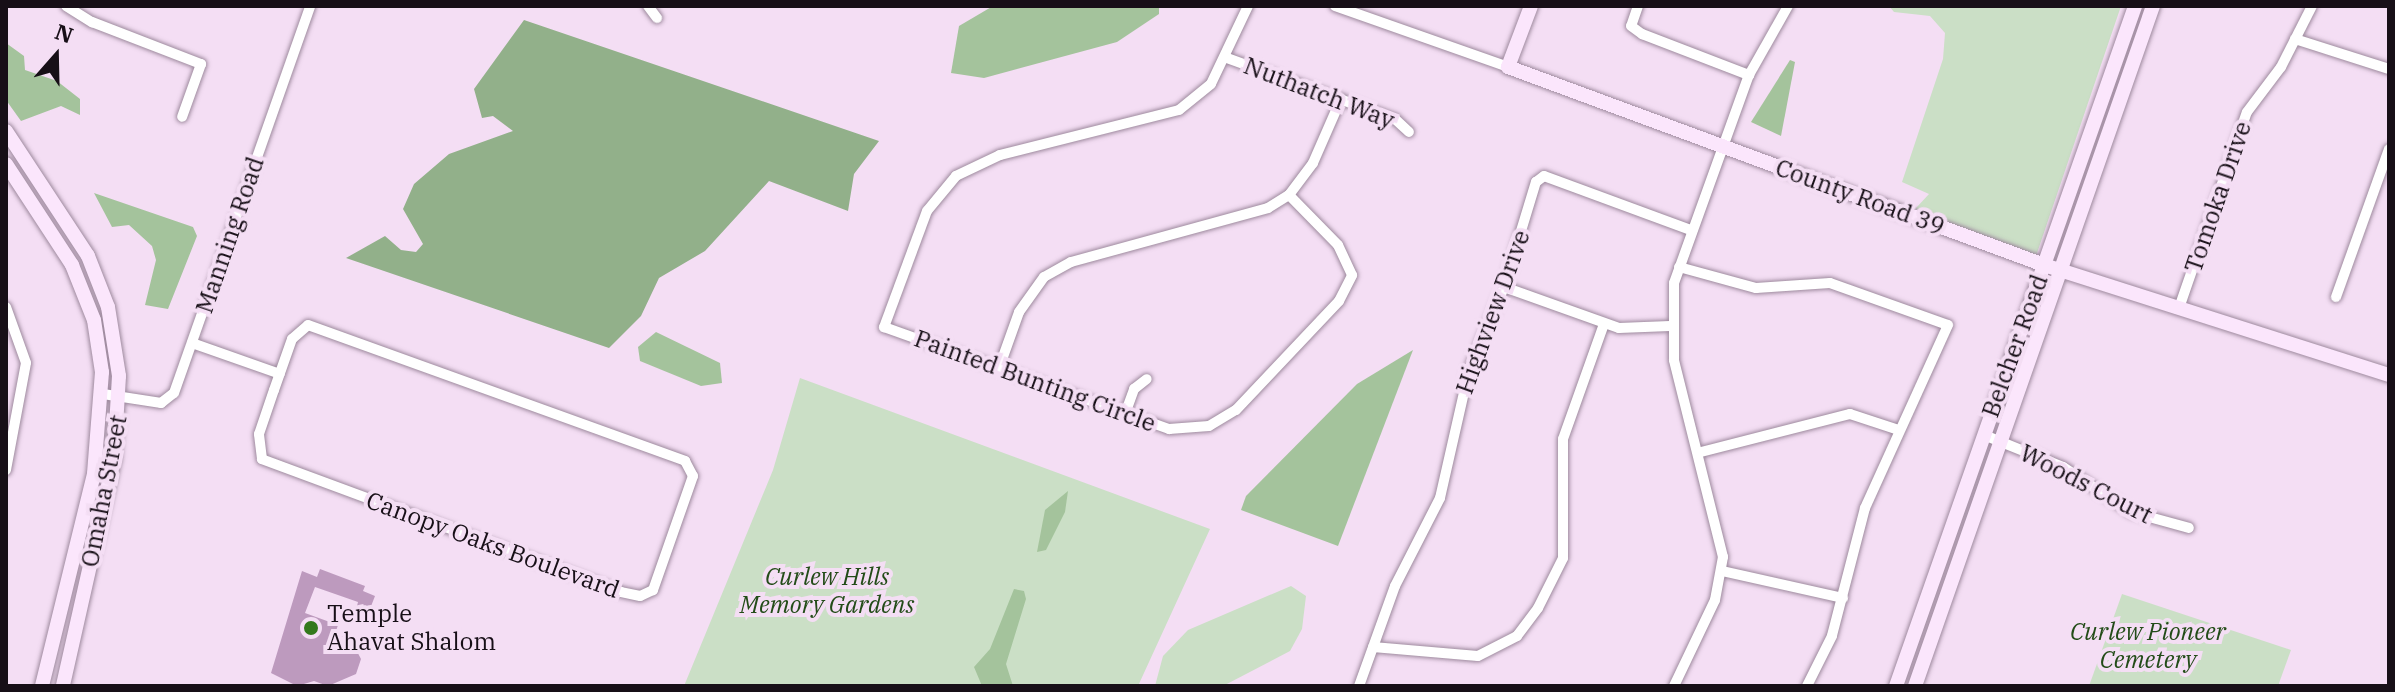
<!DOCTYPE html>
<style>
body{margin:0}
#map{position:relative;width:2395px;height:692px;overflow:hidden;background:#f4def4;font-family:"IBM Plex Serif",serif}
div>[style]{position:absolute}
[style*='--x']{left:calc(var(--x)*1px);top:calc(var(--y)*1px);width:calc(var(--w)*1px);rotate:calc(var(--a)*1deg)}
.green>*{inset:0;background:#cbdfc6}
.forest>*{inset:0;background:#92b08a}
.water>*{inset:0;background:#a4c39c}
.building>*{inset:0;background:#bd9abe}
.roads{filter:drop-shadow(0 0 2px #9e8a9e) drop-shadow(0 0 2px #9e8a9e)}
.street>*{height:10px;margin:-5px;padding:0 5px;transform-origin:5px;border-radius:5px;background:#fff}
.secondary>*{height:14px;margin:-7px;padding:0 7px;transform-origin:7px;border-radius:7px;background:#fbe6fc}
.dots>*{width:22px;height:22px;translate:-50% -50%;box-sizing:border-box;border:4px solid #f4def4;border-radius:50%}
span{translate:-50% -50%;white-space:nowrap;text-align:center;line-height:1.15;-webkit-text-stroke:8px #f4def4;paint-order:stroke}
.street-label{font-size:24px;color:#170f17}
.park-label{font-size:24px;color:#234c18;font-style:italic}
.poi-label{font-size:24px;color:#170f17}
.left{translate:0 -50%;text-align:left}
.frame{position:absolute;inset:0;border:8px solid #170f17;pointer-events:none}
.north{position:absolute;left:16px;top:16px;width:80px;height:80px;-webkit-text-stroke:6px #f4def4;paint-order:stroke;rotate:20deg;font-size:22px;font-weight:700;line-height:32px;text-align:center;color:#170f17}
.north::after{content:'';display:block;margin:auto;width:28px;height:36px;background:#170f17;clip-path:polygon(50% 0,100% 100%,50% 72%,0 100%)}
</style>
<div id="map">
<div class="green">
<div style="clip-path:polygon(1889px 6px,2121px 6px,2036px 256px,1939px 221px,1905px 203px,1916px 208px,1929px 194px,1902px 182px,1943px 59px,1945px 33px,1930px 16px,1894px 12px)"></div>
<div style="clip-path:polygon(800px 378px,1210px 529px,1138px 686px,684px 686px,773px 470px)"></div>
<div style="clip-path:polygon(1291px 586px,1306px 596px,1302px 629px,1290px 651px,1223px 686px,1155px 686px,1163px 656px,1188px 630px)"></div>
<div style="clip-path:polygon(2122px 594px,2291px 650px,2278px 686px,2089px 686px)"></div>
</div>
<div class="forest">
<div style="clip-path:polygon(524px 20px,879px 141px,854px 174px,848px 211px,769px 181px,705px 251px,659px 278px,641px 316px,609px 348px,346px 258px,385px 236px,401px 250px,416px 252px,423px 244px,403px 209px,414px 184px,449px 154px,513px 131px,493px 116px,482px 118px,474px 89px)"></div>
</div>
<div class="water">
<div style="clip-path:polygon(993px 6px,1159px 6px,1159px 14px,1117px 42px,984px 78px,951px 73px,959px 26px)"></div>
<div style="clip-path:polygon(6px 43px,24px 56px,25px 70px,57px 81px,80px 99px,80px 115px,61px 106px,21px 121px,6px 100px)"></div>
<div style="clip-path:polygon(1790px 60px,1795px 62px,1781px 136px,1751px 122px)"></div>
<div style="clip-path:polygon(94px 193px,193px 227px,197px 236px,168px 309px,145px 305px,156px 260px,152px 246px,129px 225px,112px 227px)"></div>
<div style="clip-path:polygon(656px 332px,720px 363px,722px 383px,701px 386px,640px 361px,638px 347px)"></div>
<div style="clip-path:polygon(1413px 350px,1338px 546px,1241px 510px,1246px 496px,1357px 384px)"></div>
<div style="clip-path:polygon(1068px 491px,1065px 512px,1046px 550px,1037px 552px,1045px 510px)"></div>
<div style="clip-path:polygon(1014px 589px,1024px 591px,1026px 599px,1006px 664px,1013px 686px,982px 686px,974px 667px,990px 649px)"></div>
</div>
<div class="building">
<div style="clip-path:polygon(320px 569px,365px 586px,363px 591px,375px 596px,368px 614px,356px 610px,358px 602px,315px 587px,305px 613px,338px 625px,336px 631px,350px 638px,361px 659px,356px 674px,328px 686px,314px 681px,297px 686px,271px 673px,302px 571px,317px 577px)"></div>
</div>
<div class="roads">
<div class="street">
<div style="--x:66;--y:6;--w:31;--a:32"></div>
<div style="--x:92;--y:22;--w:117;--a:21.1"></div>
<div style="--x:201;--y:64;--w:56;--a:109.7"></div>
<div style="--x:648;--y:6;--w:15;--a:53"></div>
<div style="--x:1248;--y:6;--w:86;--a:115.4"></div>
<div style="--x:1211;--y:84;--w:41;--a:140.9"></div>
<div style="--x:1179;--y:110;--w:185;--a:165.9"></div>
<div style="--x:1000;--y:155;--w:49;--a:154.5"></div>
<div style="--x:956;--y:176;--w:45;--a:129.6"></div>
<div style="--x:927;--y:211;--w:124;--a:110.3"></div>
<div style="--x:884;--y:327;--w:303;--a:19.7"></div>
<div style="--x:1169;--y:429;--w:40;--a:-4.3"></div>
<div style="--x:1209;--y:426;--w:31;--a:-31"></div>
<div style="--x:1236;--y:410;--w:150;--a:-46.6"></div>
<div style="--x:1339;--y:301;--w:29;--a:-63"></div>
<div style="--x:1352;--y:275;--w:33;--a:-115"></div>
<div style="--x:1338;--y:245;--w:70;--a:-134.4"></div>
<div style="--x:1335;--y:6;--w:183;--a:19.4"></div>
<div style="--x:1638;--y:6;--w:21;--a:109"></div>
<div style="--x:1631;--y:26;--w:14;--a:36"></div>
<div style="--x:1642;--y:34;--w:115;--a:21"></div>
<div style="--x:2295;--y:39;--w:99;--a:17.7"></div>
<div style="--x:1227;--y:58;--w:179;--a:20"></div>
<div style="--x:1395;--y:119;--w:19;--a:43"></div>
<div style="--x:1679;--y:267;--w:80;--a:15.3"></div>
<div style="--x:1756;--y:288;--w:74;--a:-3.9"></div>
<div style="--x:1830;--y:283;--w:125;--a:19.6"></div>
<div style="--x:1948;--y:325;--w:201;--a:114.4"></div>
<div style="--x:1865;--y:508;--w:132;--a:104.5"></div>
<div style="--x:1832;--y:636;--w:56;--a:116.6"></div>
<div style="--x:1504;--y:287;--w:122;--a:19.6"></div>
<div style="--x:1619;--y:328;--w:51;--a:-2.2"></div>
<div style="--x:2336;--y:297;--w:157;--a:-70.3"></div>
<div style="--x:6;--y:307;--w:59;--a:70.3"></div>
<div style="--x:26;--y:363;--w:109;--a:100.6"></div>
<div style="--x:2179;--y:308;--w:207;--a:-70.9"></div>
<div style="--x:2247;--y:112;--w:56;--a:-52.9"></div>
<div style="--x:2281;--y:67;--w:68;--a:-63.1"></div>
<div style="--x:308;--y:325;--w:401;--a:19.8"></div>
<div style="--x:685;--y:461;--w:17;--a:62"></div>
<div style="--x:693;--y:476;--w:121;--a:109.3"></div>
<div style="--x:653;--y:590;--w:14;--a:155"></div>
<div style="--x:640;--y:596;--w:19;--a:-168"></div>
<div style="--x:621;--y:592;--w:383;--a:-159.7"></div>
<div style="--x:262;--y:459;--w:25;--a:-97"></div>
<div style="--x:259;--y:434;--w:46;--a:-71.2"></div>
<div style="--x:274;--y:390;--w:54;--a:-70.6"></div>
<div style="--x:292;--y:339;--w:21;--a:-41"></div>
<div style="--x:192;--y:343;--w:93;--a:19.4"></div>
<div style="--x:999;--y:368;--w:59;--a:-70.3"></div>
<div style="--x:1019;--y:312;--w:43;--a:-54.5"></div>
<div style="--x:1044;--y:277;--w:31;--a:-29"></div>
<div style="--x:1071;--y:262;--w:204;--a:-15.3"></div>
<div style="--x:1268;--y:208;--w:25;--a:-32"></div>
<div style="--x:1289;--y:195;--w:40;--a:-53"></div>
<div style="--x:1313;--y:163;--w:70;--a:-66.4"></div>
<div style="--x:103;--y:394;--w:59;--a:8.8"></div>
<div style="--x:161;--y:403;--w:16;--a:-38"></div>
<div style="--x:174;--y:393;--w:410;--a:-70.6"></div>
<div style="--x:1125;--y:414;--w:27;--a:-70"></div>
<div style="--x:1134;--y:389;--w:16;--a:-38"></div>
<div style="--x:1984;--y:435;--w:85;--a:22.1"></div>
<div style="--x:2063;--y:467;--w:82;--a:33.5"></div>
<div style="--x:2131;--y:512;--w:60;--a:15.4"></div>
<div style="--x:1701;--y:452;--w:154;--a:-14.3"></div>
<div style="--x:1850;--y:414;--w:52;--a:18.1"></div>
<div style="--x:1722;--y:571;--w:124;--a:12.6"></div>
<div style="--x:1373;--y:647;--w:105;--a:4.9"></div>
<div style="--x:1478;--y:656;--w:44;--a:-27.1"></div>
<div style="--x:1517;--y:636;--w:35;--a:-53"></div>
<div style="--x:1538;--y:608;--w:56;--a:-63.4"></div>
<div style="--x:1563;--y:558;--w:119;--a:-90"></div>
<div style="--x:1563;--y:439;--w:122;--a:-70.4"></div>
<div style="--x:1359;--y:686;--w:106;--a:-70.2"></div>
<div style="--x:1395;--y:586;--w:99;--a:-62.9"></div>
<div style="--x:1440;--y:498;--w:131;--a:-77.2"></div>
<div style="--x:1469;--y:370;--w:90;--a:-67.1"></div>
<div style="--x:1504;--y:287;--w:110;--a:-73.1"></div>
<div style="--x:1536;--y:182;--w:10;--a:-37"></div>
<div style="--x:1544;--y:176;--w:157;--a:20.2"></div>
<div style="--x:1674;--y:686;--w:95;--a:-64.5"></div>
<div style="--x:1715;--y:600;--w:44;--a:-79.5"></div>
<div style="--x:1723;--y:557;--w:203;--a:-104"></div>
<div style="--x:1674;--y:360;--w:77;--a:-90"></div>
<div style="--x:1674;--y:283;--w:221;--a:-70.2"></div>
<div style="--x:1749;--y:75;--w:79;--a:-60.5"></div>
</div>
<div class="secondary">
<div style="--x:1531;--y:6;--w:65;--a:110.7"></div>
<div style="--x:1508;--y:67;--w:571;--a:20.27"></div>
<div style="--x:2044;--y:265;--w:362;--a:17.7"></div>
<div style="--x:6;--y:131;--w:149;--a:56.7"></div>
<div style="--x:88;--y:256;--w:55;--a:68.6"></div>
<div style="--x:108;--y:307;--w:70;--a:80.9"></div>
<div style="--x:119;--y:376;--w:83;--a:93.4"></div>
<div style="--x:114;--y:459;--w:233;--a:102.7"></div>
<div style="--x:6;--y:164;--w:121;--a:56.8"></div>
<div style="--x:72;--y:265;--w:59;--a:68.2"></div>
<div style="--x:94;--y:320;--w:53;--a:81.3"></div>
<div style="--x:102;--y:372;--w:102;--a:94.5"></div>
<div style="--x:94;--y:474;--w:218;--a:103.8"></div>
<div style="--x:1896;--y:686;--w:721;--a:-70.63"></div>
<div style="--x:1915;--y:686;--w:720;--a:-70.71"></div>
</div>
</div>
<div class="dots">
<div style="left:311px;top:628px;background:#33791c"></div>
</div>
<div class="street-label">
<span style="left:1319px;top:93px;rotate:21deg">Nuthatch Way</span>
<span style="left:1860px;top:197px;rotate:20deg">County Road 39</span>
<span style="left:2218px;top:197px;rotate:-71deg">Tomoka Drive</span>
<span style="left:230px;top:235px;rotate:-71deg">Manning Road</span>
<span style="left:1493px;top:312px;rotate:-70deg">Highview Drive</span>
<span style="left:2015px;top:346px;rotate:-70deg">Belcher Road</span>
<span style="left:1035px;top:381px;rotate:20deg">Painted Bunting Circle</span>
<span style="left:2086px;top:484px;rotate:27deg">Woods Court</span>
<span style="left:104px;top:491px;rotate:-79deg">Omaha Street</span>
<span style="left:493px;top:545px;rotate:20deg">Canopy Oaks Boulevard</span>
</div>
<div class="park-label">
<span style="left:827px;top:591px">Curlew Hills<br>Memory Gardens</span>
<span style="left:2148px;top:646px">Curlew Pioneer<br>Cemetery</span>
</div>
<div class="poi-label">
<span class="left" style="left:327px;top:628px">Temple<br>Ahavat Shalom</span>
</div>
<div class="frame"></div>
<div class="north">N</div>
</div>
